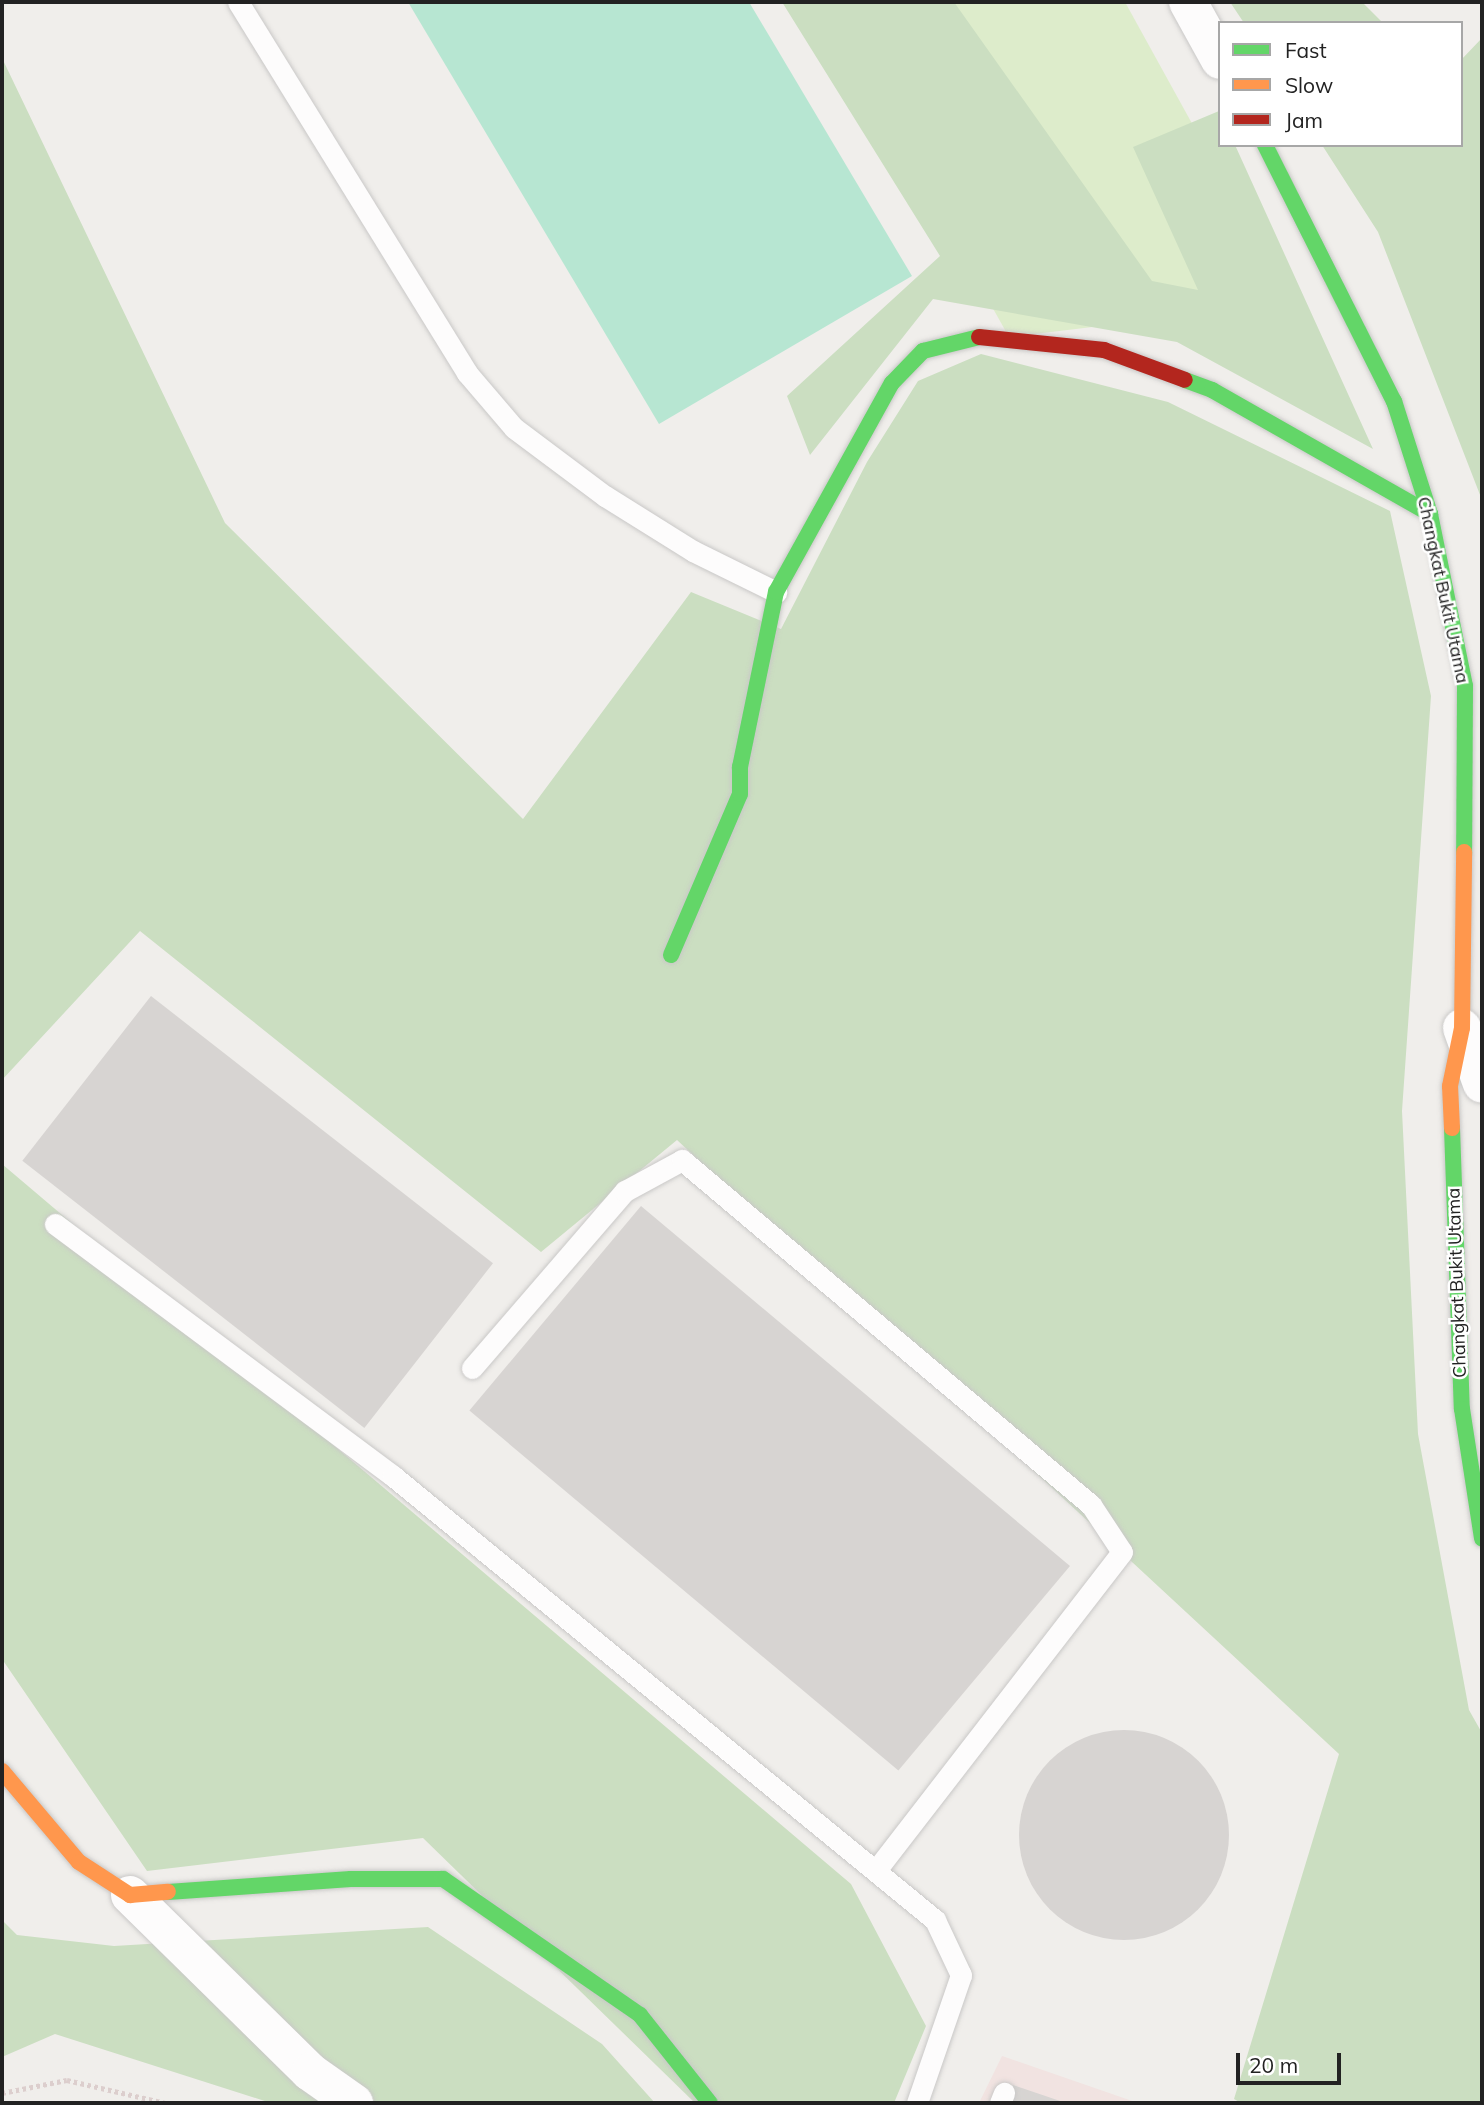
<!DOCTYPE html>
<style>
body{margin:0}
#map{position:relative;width:1484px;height:2105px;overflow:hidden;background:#f0eeeb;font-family:Mulish,sans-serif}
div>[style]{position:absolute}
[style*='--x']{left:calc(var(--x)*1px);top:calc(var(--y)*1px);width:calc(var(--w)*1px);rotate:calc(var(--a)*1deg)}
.commercial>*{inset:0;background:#f1e3e1}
.grass>*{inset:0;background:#ddeccb}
.forest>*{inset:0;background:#cbdec1}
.pitch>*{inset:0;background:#b7e6d2}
.building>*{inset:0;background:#d7d4d2;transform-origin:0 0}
.round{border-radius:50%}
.path>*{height:4.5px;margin-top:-2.25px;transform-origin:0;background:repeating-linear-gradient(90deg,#dccecd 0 3.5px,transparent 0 7px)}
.roads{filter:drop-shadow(0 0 2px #c9c8c7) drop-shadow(0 0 2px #c9c8c7)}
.lane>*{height:21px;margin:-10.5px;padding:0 10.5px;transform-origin:10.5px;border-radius:10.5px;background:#fdfcfc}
.street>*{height:38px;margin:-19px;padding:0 19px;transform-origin:19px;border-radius:19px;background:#fdfcfc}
.fast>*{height:16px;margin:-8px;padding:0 8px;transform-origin:8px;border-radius:8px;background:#63d668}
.slow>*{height:16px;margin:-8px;padding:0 8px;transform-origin:8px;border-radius:8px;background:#ff974d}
.jam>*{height:16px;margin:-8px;padding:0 8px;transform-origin:8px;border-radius:8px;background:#b3261e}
span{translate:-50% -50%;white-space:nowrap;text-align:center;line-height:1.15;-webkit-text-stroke:5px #fff;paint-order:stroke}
.street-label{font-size:18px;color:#222}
.frame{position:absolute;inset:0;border:4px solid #222;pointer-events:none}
.legend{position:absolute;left:1218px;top:21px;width:245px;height:126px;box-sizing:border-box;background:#fff;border:2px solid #a7a7a7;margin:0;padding:9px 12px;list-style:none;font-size:21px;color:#222}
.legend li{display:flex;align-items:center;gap:14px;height:35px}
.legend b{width:35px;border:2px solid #a7a7a7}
.scale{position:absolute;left:1236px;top:2053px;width:105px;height:32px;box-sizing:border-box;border:4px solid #222;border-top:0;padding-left:9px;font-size:21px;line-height:24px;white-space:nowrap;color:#222;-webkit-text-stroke:5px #fff;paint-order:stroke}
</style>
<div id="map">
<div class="commercial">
<div style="clip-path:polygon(1002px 2056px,1138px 2103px,979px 2103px)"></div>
</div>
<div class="grass">
<div style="clip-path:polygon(821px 2px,1125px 2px,1291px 303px,1009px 337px)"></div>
</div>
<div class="forest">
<div style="clip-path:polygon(782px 2px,954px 2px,1152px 281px,1198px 290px,1133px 147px,1219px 111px,1220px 145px,1235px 145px,1373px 449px,1177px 342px,933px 299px,810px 455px,787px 396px,940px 256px)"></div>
<div style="clip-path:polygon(1230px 2px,1362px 2px,1383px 23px,1244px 23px)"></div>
<div style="clip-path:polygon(1482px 38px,1482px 500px,1378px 232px,1322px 145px,1461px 145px,1461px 60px)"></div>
<div style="clip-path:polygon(2px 58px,225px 523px,523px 819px,691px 592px,781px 629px,867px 462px,918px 381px,981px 354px,1168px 402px,1390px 511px,1431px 696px,1402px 1111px,1418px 1434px,1469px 1710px,1482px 1733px,1482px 2103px,1241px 2103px,1234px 2099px,1339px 1754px,677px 1140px,541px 1252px,140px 931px,2px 1080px)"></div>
<div style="clip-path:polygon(2px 1164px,851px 1884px,926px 2026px,894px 2103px,695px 2103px,423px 1838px,147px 1871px,2px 1659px)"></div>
<div style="clip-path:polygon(2px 1920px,17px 1935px,114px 1946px,428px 1927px,602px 2044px,655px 2103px,271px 2103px,55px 2034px,2px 2057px)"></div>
</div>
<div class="pitch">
<div style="clip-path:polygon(408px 2px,749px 2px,912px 276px,659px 424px)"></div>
</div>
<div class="building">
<div style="left:151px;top:996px;width:434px;height:209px;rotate:38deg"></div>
<div style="left:641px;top:1206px;width:560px;height:267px;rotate:40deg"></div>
<div class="round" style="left:1019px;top:1730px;width:210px;height:210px"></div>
<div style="clip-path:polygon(1013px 2085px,1066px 2103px,1006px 2103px)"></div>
</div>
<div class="path">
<div style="--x:2;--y:2093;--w:66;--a:-11.3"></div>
<div style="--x:67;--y:2080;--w:101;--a:13.2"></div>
</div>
<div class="roads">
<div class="lane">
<div style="--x:238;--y:2;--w:436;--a:58.3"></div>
<div style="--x:467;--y:373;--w:72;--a:49.5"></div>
<div style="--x:514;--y:428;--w:114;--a:36.8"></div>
<div style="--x:605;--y:496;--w:104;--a:32"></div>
<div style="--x:693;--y:551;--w:93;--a:26.3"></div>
<div style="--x:55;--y:1224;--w:422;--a:36.7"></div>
<div style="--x:393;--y:1476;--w:701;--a:39.32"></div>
<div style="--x:935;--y:1920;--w:61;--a:64.7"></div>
<div style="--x:961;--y:1975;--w:135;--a:109"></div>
<div style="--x:472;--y:1368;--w:234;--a:-49.2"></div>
<div style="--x:625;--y:1191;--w:65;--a:-28.5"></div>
<div style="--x:682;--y:1160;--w:535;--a:40.15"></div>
<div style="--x:1091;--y:1505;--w:56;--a:56.6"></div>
<div style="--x:1122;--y:1552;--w:401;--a:127.7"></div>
<div style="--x:1000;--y:2103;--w:11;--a:-68"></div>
</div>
<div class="street">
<div style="--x:1188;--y:2;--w:66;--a:61.1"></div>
<div style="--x:1462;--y:1028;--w:59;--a:70.3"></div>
<div style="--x:130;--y:1895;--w:252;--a:44.5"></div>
<div style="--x:310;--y:2072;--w:54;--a:35.2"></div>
</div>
<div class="fast">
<div style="--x:1265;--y:145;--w:287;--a:63.3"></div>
<div style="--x:1394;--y:401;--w:119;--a:72.3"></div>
<div style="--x:1430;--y:514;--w:176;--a:78.5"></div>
<div style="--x:1465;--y:686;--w:166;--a:90.3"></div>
<div style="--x:1185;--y:380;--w:29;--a:20"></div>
<div style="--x:1212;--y:390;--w:251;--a:29.6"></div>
<div style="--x:671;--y:955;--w:175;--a:-66.8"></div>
<div style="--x:740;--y:794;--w:27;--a:-90"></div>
<div style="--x:740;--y:767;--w:179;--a:-78.4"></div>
<div style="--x:776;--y:592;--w:239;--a:-61"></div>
<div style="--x:892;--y:383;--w:45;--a:-45.9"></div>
<div style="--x:923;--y:351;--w:58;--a:-14"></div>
<div style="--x:1452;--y:1128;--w:281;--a:88"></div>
<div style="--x:1462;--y:1409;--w:131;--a:81.2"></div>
<div style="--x:168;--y:1892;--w:183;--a:-4.1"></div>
<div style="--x:351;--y:1879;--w:92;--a:0"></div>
<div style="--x:443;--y:1879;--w:239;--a:34.6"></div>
<div style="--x:640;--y:2015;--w:112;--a:51.5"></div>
</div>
<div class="slow">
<div style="--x:1452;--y:1128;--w:42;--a:-92.7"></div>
<div style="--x:1450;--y:1086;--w:59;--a:-78.3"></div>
<div style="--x:1462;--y:1028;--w:176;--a:-89.3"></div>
<div style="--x:2;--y:1771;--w:119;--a:49.8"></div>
<div style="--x:79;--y:1862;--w:61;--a:32.9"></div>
<div style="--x:130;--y:1895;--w:38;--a:-5"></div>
</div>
<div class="jam">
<div style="--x:979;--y:337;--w:126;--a:5.9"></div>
<div style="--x:1104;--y:350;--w:86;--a:20.3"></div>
</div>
</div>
<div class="street-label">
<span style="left:1443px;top:590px;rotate:78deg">Changkat Bukit Utama</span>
<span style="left:1457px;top:1283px;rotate:-92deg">Changkat Bukit Utama</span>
</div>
<div class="frame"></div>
<ul class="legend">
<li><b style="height:9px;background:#63d668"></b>Fast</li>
<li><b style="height:9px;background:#ff974d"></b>Slow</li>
<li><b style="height:9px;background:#b3261e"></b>Jam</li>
</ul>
<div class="scale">20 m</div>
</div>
